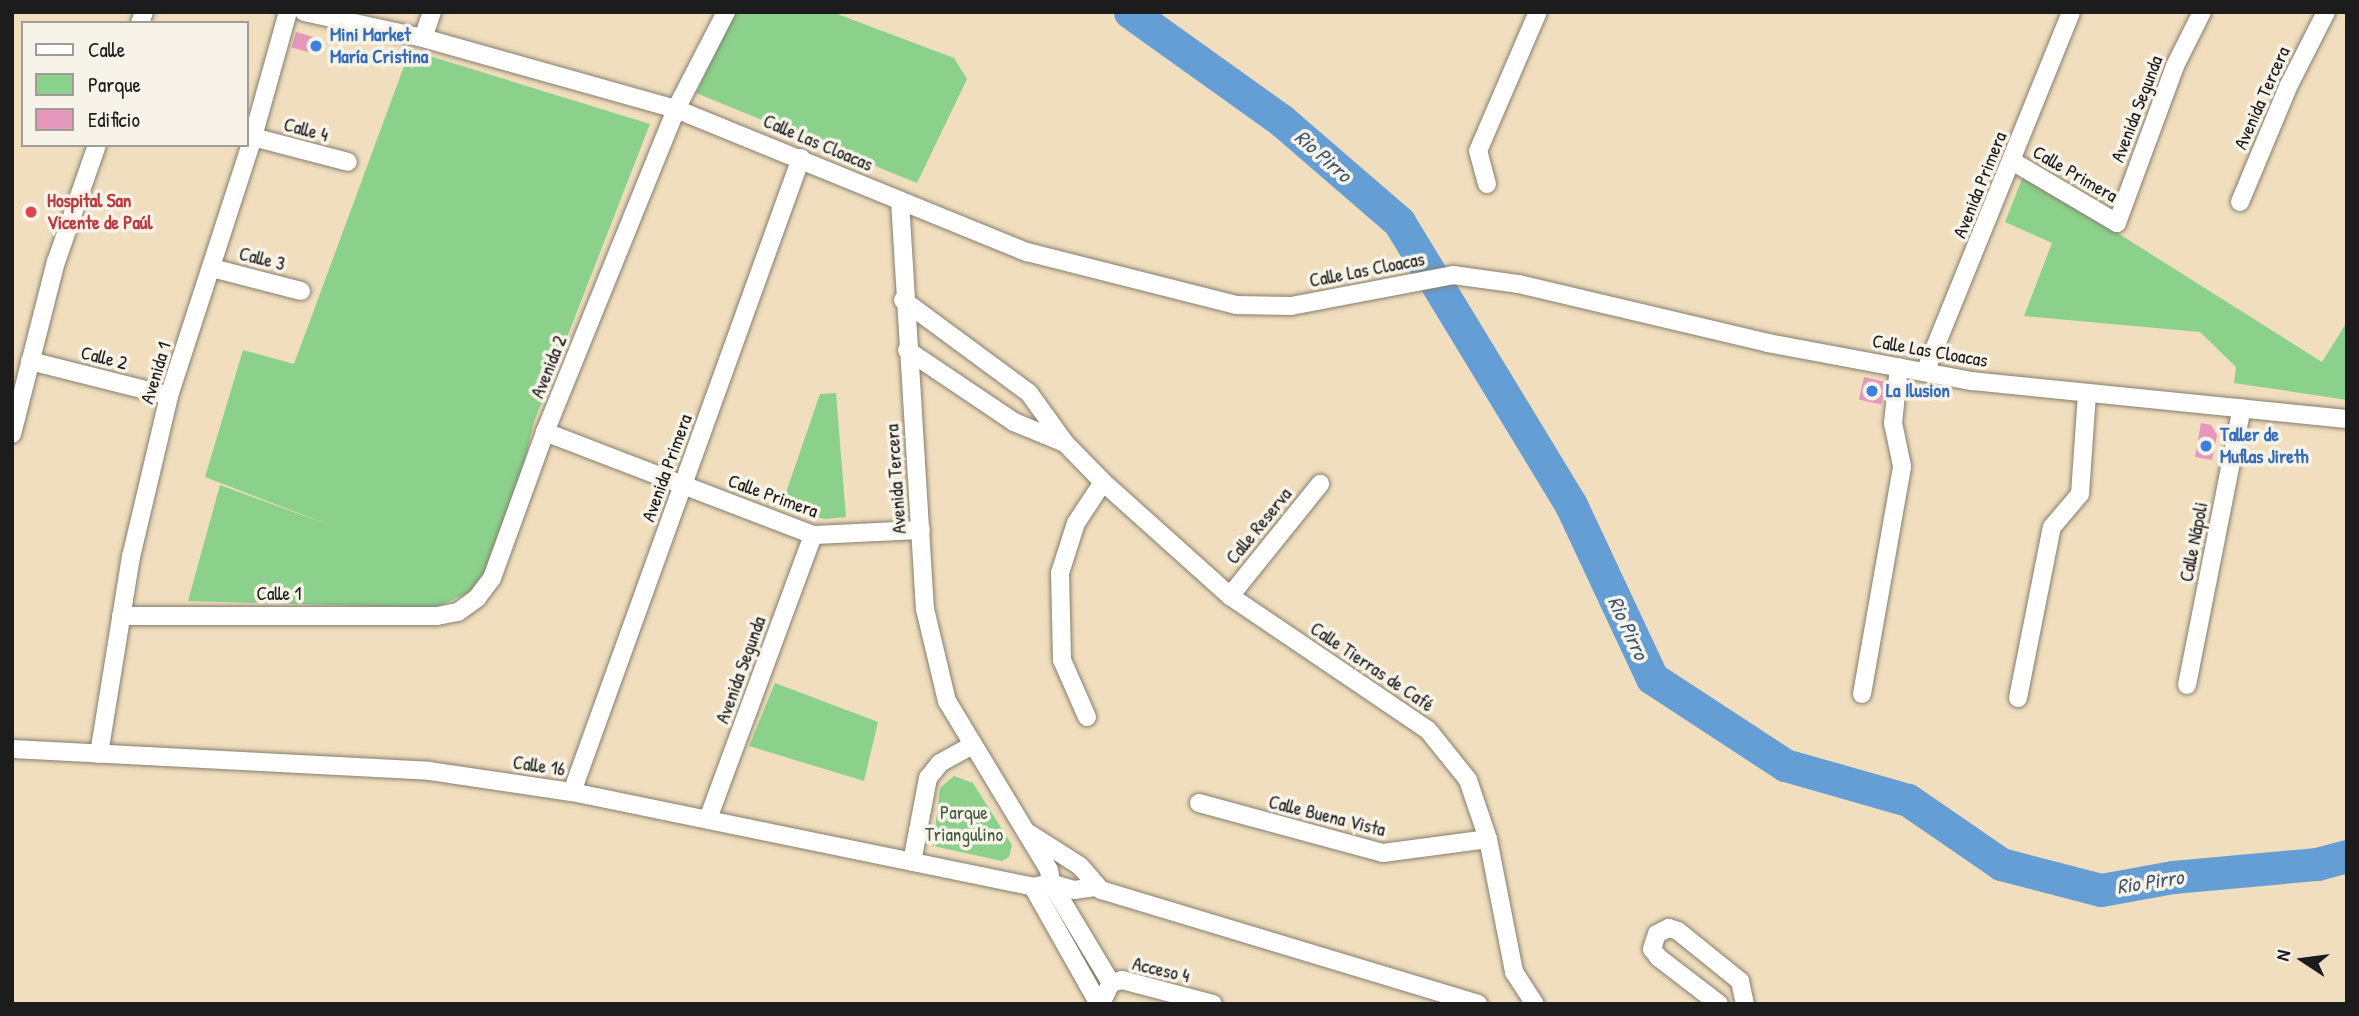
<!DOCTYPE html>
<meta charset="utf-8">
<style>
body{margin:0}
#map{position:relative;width:2359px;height:1016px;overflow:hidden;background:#f0debe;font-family:"Patrick Hand",sans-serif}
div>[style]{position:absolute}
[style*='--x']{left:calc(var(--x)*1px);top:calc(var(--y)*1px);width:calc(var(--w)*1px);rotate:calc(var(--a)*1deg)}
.green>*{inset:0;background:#8bd18b}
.river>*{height:33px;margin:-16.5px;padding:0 16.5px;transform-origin:16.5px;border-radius:16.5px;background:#659ed4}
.building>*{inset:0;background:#e697bc;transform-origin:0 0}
.roads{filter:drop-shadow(0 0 2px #867d6d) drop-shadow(0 0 2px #867d6d)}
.street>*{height:18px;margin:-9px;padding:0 9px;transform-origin:9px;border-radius:9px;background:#fff}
.dots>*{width:19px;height:19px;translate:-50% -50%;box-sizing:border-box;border:4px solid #f7f3e8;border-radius:50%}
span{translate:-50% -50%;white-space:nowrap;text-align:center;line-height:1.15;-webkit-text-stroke:7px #f7f3e8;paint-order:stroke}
.shop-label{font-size:19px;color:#366cbe;font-weight:700}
.left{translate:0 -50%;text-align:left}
.street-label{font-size:19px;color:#1c1c1c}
.health-label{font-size:19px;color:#be3a42;font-weight:700}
.park-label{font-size:19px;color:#435b43}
.water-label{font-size:21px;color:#3d566f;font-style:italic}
.frame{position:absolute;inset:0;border:14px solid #1c1c1c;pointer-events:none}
.legend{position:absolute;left:21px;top:21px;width:228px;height:126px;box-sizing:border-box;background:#f7f3e8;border:2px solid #9f9d96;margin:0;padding:9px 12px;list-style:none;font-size:21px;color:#1c1c1c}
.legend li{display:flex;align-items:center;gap:14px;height:35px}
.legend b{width:35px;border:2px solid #9f9d96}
.north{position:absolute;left:2268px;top:925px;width:70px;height:70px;-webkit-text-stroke:5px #f7f3e8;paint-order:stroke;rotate:283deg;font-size:19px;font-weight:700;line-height:28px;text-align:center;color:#1c1c1c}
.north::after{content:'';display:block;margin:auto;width:24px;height:32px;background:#1c1c1c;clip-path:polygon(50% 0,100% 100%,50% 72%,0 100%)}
</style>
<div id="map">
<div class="green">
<div style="clip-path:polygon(735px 12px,832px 12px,954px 58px,967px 79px,917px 183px,696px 93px)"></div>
<div style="clip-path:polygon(410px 50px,650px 124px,534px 422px,519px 485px,487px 573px,472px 591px,435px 608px,188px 601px,220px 485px,332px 526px,205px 477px,243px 350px,294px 364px)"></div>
<div style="clip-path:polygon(2024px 174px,2322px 362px,2347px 322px,2347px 400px,2234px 383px,2236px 367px,2200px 332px,2024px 316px,2052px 243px,2005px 222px)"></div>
<div style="clip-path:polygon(836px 393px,846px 517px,825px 519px,781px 507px,820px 394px)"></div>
<div style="clip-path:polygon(775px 683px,878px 722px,864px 781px,749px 746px)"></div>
<div style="clip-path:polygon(954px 776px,973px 783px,1012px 845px,1009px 857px,1002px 861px,933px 846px,940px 788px)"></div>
</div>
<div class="river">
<div style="--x:1130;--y:12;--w:186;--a:35.6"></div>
<div style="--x:1281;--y:120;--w:156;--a:40.8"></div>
<div style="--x:1399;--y:222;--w:331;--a:58.7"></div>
<div style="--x:1571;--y:505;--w:191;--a:64.9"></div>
<div style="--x:1652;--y:678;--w:159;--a:33.2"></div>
<div style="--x:1785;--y:765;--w:128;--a:15.9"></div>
<div style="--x:1908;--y:800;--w:113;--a:34.5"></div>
<div style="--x:2001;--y:864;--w:103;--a:14.6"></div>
<div style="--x:2101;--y:890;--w:73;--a:-10.2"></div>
<div style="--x:2173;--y:877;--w:145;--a:-5.2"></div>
<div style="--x:2317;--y:864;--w:31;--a:-15"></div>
</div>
<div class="building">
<div style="left:296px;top:32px;width:29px;height:16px;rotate:16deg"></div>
<div style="left:1864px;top:377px;width:23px;height:23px;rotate:13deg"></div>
<div style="clip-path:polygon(2201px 423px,2211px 425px,2217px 435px,2212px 460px,2195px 457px)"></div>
</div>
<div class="roads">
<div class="street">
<div style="--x:304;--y:12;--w:122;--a:12.3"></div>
<div style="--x:423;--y:38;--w:263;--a:15.7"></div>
<div style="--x:676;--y:109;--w:379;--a:22.2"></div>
<div style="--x:1027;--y:252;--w:216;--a:14.2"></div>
<div style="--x:1236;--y:305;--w:55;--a:1"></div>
<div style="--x:1291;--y:306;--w:165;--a:-10.8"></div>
<div style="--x:1453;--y:275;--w:67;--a:7.8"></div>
<div style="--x:1519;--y:284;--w:256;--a:13.3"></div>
<div style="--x:1768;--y:343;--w:208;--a:10.6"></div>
<div style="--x:1972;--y:381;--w:377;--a:5.8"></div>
<div style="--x:140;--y:23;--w:12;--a:-70"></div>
<div style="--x:423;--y:38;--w:28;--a:-71"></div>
<div style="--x:253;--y:137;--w:98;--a:14.7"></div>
<div style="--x:2012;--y:161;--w:122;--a:30.6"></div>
<div style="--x:2117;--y:223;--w:167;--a:-69.7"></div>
<div style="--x:2175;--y:66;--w:60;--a:-63.4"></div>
<div style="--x:1487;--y:184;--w:34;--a:-105"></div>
<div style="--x:1478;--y:151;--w:151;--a:-66.7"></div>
<div style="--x:900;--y:201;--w:409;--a:86.5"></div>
<div style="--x:925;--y:609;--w:95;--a:76.6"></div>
<div style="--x:947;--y:701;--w:197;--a:58.9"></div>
<div style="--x:1049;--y:870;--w:13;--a:81"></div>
<div style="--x:2240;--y:202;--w:127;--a:-67.3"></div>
<div style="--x:2289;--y:85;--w:82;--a:-63.1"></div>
<div style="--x:212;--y:268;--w:92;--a:14.5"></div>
<div style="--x:903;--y:300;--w:157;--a:36.4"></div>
<div style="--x:1029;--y:393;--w:62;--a:54.2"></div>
<div style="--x:1065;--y:443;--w:54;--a:45.7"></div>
<div style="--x:1103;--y:482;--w:171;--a:41.9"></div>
<div style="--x:1230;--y:596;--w:239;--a:34.1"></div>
<div style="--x:1428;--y:730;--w:64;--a:51.3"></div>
<div style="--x:1468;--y:780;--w:62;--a:71.3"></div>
<div style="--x:1488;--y:839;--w:136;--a:78.9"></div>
<div style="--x:1514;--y:972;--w:38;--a:57"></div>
<div style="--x:907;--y:350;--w:129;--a:33.9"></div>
<div style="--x:1014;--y:422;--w:55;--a:22.4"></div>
<div style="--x:30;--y:361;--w:143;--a:14.1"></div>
<div style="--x:1925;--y:372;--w:388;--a:-67.9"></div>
<div style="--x:545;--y:432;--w:287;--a:21"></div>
<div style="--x:813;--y:535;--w:108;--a:-2.7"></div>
<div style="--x:12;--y:434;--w:178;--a:-75.7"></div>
<div style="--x:56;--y:262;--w:124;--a:-70.7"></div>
<div style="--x:1230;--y:596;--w:144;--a:-51.2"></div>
<div style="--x:121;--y:616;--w:316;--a:0"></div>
<div style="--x:437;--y:616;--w:21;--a:-11"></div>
<div style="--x:458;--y:612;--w:24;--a:-36"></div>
<div style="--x:477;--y:598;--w:25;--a:-53"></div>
<div style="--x:492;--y:578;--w:155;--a:-70"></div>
<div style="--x:545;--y:432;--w:349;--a:-67.9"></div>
<div style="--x:676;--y:109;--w:109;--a:-62.7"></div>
<div style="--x:2187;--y:685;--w:282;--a:-78.8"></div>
<div style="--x:1862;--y:694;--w:231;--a:-80"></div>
<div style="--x:1902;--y:466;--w:44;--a:-101.8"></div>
<div style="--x:1893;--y:423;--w:56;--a:-83.9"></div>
<div style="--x:2018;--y:698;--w:174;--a:-78.8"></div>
<div style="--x:2052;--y:527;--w:43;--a:-49.7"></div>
<div style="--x:2080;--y:494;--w:100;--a:-86"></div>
<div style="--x:1087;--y:717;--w:62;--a:-113.7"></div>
<div style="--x:1062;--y:660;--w:87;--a:-91.3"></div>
<div style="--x:1060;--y:573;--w:52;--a:-72.3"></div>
<div style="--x:1076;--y:523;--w:49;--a:-56.6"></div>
<div style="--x:12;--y:749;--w:418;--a:3"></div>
<div style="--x:429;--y:771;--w:145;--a:8.4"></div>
<div style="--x:572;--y:792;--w:471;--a:11.6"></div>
<div style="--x:1033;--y:887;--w:18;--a:-13"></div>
<div style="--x:99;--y:754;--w:200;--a:-80.8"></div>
<div style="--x:131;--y:557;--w:165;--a:-76.7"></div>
<div style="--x:169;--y:396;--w:272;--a:-72"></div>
<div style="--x:253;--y:137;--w:130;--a:-74.4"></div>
<div style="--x:572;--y:792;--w:674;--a:-70.14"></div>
<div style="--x:1199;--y:803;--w:191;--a:15.2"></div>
<div style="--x:1383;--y:853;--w:106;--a:-7.6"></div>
<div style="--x:708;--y:819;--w:303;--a:-69.7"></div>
<div style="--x:1030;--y:834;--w:59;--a:32.6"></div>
<div style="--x:1080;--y:866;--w:32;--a:49"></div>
<div style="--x:1101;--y:890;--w:394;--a:16.8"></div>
<div style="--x:912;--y:862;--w:86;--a:-79.2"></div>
<div style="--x:928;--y:778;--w:19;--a:-51"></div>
<div style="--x:940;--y:763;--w:37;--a:-29"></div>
<div style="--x:1051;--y:883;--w:117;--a:59"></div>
<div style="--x:1051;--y:883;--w:24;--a:17"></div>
<div style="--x:1074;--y:890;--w:21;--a:-8"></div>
<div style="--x:1033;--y:887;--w:134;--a:60.6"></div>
<div style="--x:1101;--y:1004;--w:23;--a:-65"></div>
<div style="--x:1111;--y:983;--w:11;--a:-15"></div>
<div style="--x:1122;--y:980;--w:94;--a:14.8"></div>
<div style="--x:1719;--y:1004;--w:76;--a:-142.5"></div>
<div style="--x:1659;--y:958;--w:11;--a:-128"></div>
<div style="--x:1652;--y:949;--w:16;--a:-72"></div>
<div style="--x:1657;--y:934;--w:13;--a:-27"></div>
<div style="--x:1669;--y:928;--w:9;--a:18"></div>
<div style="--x:1678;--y:931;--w:80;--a:38.9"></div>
<div style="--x:1740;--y:981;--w:24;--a:78"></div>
</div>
</div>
<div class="dots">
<div style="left:316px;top:46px;background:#3f7fe0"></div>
<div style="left:31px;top:212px;background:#e0444e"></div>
<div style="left:1872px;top:391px;background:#3f7fe0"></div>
<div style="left:2206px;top:446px;background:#3f7fe0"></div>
</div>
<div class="shop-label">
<span class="left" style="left:330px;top:46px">Mini Market<br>María Cristina</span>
<span class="left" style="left:1886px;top:391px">La Ilusion</span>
<span class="left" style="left:2220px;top:446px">Taller de<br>Muflas Jireth</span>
</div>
<div class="street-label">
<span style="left:2262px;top:98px;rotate:-66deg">Avenida Tercera</span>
<span style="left:2137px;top:109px;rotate:-69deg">Avenida Segunda</span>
<span style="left:306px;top:130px;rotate:15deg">Calle 4</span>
<span style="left:818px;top:143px;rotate:23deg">Calle Las Cloacas</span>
<span style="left:2075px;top:174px;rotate:30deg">Calle Primera</span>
<span style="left:1980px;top:185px;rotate:-68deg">Avenida Primera</span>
<span style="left:262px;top:259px;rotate:14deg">Calle 3</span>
<span style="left:1367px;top:270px;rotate:-11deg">Calle Las Cloacas</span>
<span style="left:1930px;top:351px;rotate:10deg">Calle Las Cloacas</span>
<span style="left:104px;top:358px;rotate:14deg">Calle 2</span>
<span style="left:549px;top:367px;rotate:-68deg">Avenida 2</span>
<span style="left:156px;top:373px;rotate:-73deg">Avenida 1</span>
<span style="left:667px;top:468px;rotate:-70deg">Avenida Primera</span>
<span style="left:896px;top:479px;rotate:-94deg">Avenida Tercera</span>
<span style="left:773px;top:496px;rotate:20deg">Calle Primera</span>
<span style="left:1259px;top:526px;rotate:-51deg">Calle Reserva</span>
<span style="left:2194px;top:542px;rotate:-79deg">Calle Nápoli</span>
<span style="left:279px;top:594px">Calle 1</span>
<span style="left:1372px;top:667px;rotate:34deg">Calle Tierras de Café</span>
<span style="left:741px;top:670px;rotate:-70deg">Avenida Segunda</span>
<span style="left:539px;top:766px;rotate:8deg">Calle 16</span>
<span style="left:1327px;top:816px;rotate:14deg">Calle Buena Vista</span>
<span style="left:1161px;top:970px;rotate:13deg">Acceso 4</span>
</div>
<div class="health-label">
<span class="left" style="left:47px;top:212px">Hospital San<br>Vicente de Paúl</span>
</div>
<div class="park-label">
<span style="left:964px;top:824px">Parque<br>Triangulino</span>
</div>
<div class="water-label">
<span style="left:1323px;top:156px;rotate:41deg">Rio Pirro</span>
<span style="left:1628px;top:628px;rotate:65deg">Rio Pirro</span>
<span style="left:2150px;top:882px;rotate:-9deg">Rio Pirro</span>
</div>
<div class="frame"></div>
<ul class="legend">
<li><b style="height:9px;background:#fff"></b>Calle</li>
<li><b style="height:19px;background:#8bd18b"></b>Parque</li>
<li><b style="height:19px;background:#e697bc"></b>Edificio</li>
</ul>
<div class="north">N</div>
</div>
